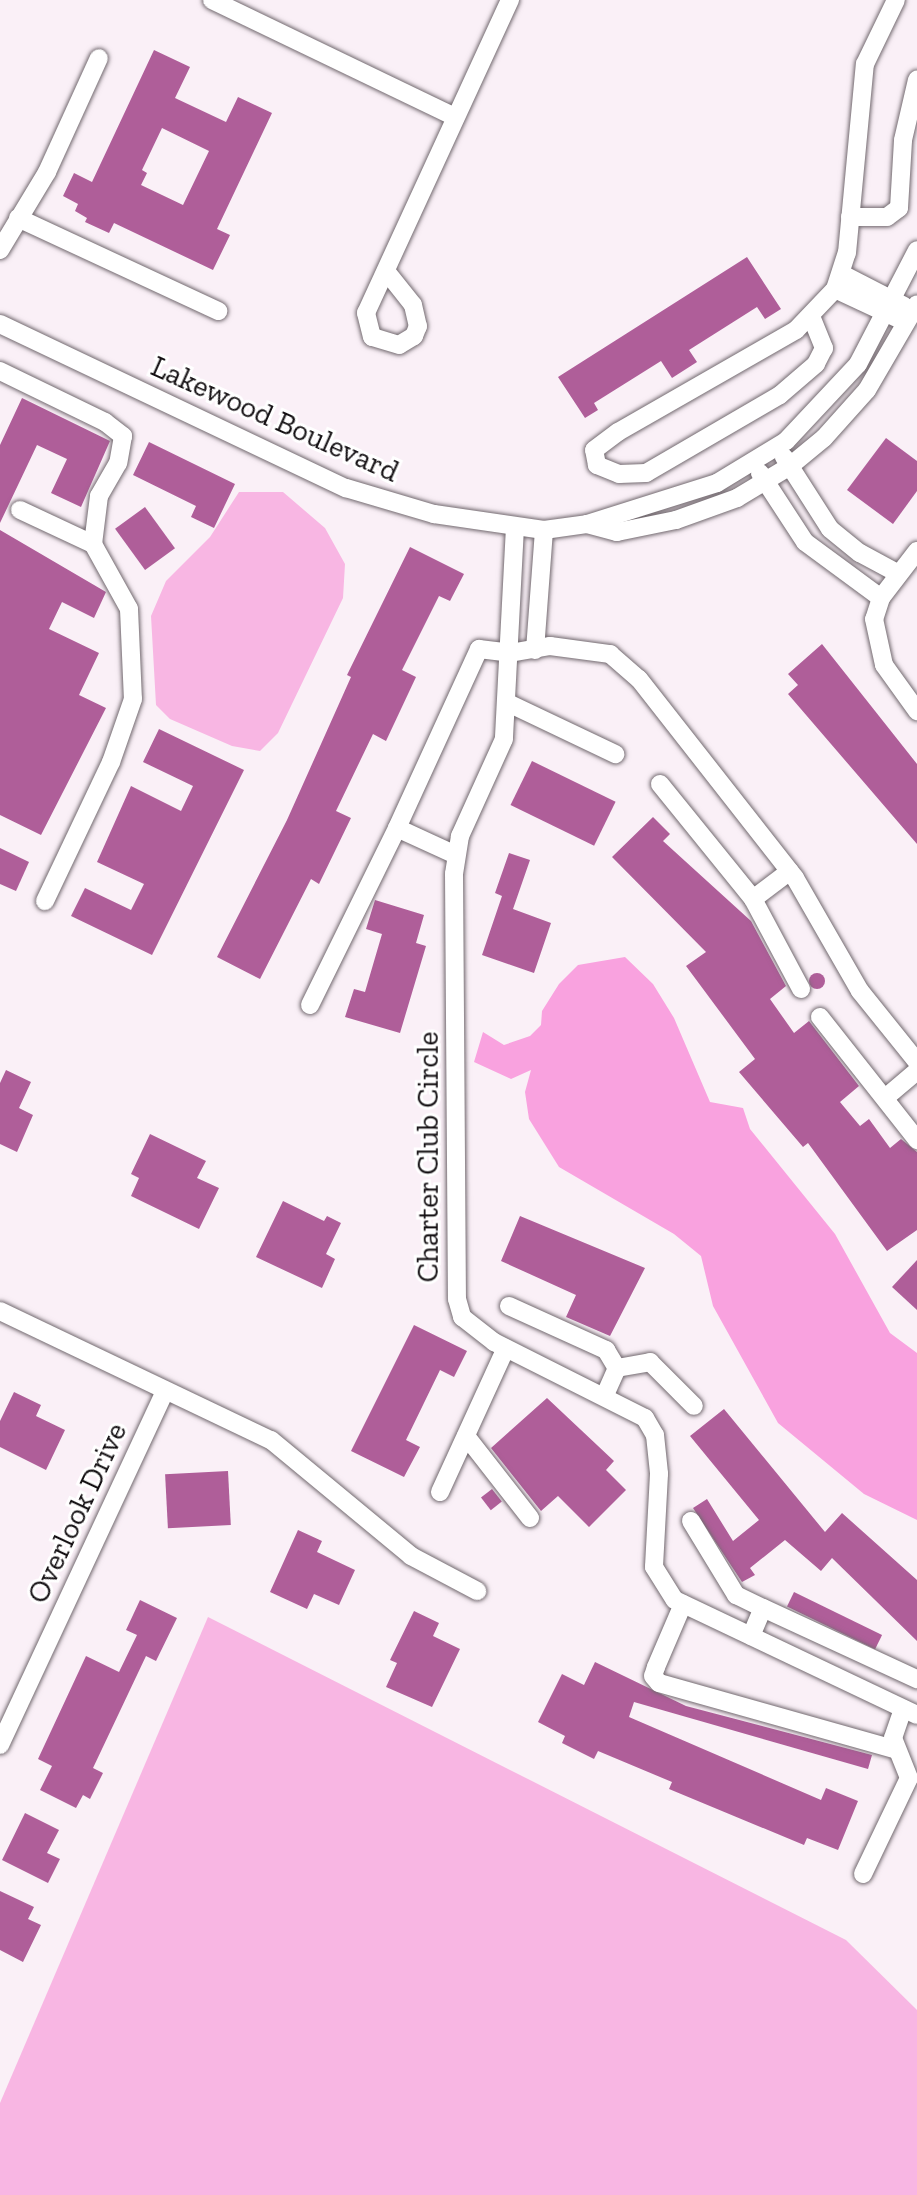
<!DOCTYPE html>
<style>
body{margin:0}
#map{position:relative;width:917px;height:2195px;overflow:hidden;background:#faf0f7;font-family:"Zilla Slab",serif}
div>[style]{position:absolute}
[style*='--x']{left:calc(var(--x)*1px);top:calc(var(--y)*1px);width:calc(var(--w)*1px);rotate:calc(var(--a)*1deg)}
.green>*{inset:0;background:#f8b6e3}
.water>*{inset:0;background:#f9a2df}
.building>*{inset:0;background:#af5e99;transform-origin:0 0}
.round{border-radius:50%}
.roads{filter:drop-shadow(0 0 2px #72696f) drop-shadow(0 0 2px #72696f)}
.minor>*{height:18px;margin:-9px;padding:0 9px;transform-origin:9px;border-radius:9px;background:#fff}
span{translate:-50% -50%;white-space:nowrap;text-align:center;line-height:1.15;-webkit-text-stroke:6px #fff;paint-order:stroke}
.street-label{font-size:30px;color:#130f12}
</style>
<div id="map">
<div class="green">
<div style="clip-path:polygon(239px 492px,283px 492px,325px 528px,345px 564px,343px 598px,278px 733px,260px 751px,232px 746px,170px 719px,156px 705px,151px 616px,166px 581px,210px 537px)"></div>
<div style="clip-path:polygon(208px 1617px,846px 1940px,917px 2010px,917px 2195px,0 2195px,0 2103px)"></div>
</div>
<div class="water">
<div style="clip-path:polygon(625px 957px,653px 984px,674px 1018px,710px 1102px,743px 1108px,750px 1129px,835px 1234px,890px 1333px,917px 1353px,917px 1520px,864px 1494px,778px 1423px,713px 1306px,701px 1256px,674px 1234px,559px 1167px,529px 1119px,525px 1092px,531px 1070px,511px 1079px,474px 1062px,483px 1032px,504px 1045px,530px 1036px,541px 1025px,542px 1011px,559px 984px,578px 965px)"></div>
</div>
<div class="building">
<div style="clip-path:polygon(evenodd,154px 50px,190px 67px,175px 98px,226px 122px,238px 97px,272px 113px,217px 229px,230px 235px,213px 270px,114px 223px,109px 233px,85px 222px,87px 218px,75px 211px,78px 204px,63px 196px,74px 173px,92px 182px,154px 50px,162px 128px,209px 151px,183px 205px,141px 185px,147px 173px,142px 170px,162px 128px)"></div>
<div style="clip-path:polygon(747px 257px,781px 309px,765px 319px,757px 307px,689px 350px,697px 362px,672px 378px,661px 361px,594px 403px,598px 410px,585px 418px,558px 377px)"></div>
<div style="clip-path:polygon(22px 398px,110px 441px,81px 507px,51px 493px,67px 459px,37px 445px,0 523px,0 445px)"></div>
<div style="clip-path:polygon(886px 438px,917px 461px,917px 491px,893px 524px,847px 490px)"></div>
<div style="clip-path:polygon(149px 442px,235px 484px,214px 528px,191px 517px,196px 506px,133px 475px)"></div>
<div style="left:145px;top:507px;width:51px;height:37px;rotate:54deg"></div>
<div style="clip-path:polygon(0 530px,106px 592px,94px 618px,62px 602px,49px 629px,99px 653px,79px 695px,106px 708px,41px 835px,0 815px)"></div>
<div style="clip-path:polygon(410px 547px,464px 574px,450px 601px,439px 596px,402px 670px,416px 677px,386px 741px,373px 734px,336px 811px,351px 818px,319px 884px,311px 879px,260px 979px,217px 957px,287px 820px,351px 677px,347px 675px)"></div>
<div style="clip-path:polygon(822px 644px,917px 764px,917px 844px,788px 694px,798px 685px,788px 674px)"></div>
<div style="clip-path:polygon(159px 729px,244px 770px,152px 955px,71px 916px,85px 888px,131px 910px,144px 884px,97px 862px,131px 786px,181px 811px,193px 786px,143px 762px)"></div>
<div style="left:532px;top:761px;width:93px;height:49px;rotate:26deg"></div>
<div style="clip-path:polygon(653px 817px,670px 834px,663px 841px,751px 921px,786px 986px,770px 999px,794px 1033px,809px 1021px,859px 1086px,840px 1102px,860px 1126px,869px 1119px,890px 1148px,901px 1139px,917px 1152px,917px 1230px,887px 1251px,808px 1143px,803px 1147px,739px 1072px,755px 1059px,686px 966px,706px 952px,612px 857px)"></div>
<div style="clip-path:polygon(0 848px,29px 862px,16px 891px,0 884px)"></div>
<div style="clip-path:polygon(509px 853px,530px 860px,513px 909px,551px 923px,534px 973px,482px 955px,502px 896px,495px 893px)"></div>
<div style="clip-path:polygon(375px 900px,424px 915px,416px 943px,426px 946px,400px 1033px,345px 1017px,354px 989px,365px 992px,382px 934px,366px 929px)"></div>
<div class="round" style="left:809px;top:973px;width:16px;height:16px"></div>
<div style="clip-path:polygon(6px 1070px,31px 1082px,19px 1108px,33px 1115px,17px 1152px,0 1144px,0 1083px)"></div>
<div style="clip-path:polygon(150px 1134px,206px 1161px,197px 1178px,219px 1188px,199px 1229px,131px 1196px,139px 1178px,131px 1174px)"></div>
<div style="clip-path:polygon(283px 1201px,324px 1221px,327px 1216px,341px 1223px,326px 1254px,335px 1259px,322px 1288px,256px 1257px)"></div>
<div style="clip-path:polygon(520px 1216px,645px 1268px,610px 1336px,566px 1317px,576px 1295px,501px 1261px)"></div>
<div style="clip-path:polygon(917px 1260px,917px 1310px,892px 1287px)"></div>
<div style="clip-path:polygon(414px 1325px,467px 1351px,454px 1377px,440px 1370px,406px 1440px,420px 1447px,404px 1477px,351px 1451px)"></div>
<div style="clip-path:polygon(14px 1392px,41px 1405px,36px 1416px,65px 1430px,46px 1470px,0 1447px,0 1421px)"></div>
<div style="clip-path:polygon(547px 1398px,614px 1461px,606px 1470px,626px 1490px,589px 1527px,558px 1496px,541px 1511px,491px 1448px)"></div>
<div style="clip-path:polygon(724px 1409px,825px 1532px,842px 1513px,917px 1580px,917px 1641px,832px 1558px,821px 1571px,785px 1540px,750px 1568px,755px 1575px,742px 1582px,693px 1508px,707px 1499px,733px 1541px,759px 1520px,690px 1436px)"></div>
<div style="left:228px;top:1471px;width:54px;height:63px;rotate:87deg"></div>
<div style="left:492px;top:1489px;width:16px;height:14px;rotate:52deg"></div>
<div style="clip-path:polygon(298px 1530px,322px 1541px,317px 1552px,355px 1570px,339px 1605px,314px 1594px,307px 1609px,270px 1592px)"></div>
<div style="left:794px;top:1592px;width:98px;height:16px;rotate:26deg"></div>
<div style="clip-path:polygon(140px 1600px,177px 1618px,156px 1661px,146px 1656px,93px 1768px,103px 1773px,90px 1799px,83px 1795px,76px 1808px,40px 1790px,52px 1766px,38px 1759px,86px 1656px,119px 1672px,137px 1635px,126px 1630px)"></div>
<div style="clip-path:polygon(414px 1611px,439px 1623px,433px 1636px,460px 1649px,432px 1707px,386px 1687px,397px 1663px,390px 1660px)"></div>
<div style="clip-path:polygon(595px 1662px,686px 1706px,872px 1755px,868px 1769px,634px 1702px,629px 1717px,821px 1800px,826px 1788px,858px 1801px,838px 1850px,807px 1838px,804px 1845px,669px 1789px,672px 1782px,598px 1751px,594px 1759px,562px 1743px,565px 1736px,538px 1722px,562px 1674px,584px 1685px)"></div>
<div style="clip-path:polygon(25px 1813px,59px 1830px,47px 1853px,60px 1859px,48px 1883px,2px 1860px)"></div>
<div style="clip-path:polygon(0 1891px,34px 1907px,28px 1919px,41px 1925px,23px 1962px,0 1950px)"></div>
</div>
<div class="roads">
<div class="minor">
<div style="--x:212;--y:0;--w:270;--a:25.7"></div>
<div style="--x:850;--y:217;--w:37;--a:0"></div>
<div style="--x:887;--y:217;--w:15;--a:-37"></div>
<div style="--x:899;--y:208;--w:68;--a:-86.6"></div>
<div style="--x:903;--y:140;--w:62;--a:-76.9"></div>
<div style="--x:18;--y:218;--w:221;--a:24.9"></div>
<div style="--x:0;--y:250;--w:91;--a:-58.9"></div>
<div style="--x:47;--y:172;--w:125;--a:-65.5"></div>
<div style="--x:386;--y:271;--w:43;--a:51.5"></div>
<div style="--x:413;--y:305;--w:22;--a:77"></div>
<div style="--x:418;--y:326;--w:11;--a:112"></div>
<div style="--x:414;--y:336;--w:17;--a:149"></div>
<div style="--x:399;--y:345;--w:28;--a:-163"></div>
<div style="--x:372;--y:337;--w:25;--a:-104"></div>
<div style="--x:366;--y:313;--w:345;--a:-65.3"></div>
<div style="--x:842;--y:274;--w:70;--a:27.3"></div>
<div style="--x:835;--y:289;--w:68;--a:25.1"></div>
<div style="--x:811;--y:316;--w:35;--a:68"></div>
<div style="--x:824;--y:348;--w:18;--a:117"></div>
<div style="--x:816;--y:364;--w:48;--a:139.3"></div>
<div style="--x:780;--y:395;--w:155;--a:149.8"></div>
<div style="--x:646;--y:473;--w:27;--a:178"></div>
<div style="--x:619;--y:474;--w:24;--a:-158"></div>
<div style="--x:597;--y:465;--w:15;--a:-101"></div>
<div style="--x:594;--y:450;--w:30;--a:-37"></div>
<div style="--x:618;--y:432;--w:205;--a:-29.8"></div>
<div style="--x:796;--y:330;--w:57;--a:-46.4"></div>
<div style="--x:835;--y:289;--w:38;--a:-72"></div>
<div style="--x:847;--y:253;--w:190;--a:-84.6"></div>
<div style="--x:865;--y:64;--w:71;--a:-64.2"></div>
<div style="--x:0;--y:324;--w:383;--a:25.4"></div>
<div style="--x:346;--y:488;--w:92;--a:16.5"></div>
<div style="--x:434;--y:514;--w:111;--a:8.3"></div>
<div style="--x:544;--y:530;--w:43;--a:-7.9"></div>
<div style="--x:587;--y:524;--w:136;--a:-17.5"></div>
<div style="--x:717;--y:483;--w:81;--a:-31.3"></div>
<div style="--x:786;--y:441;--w:105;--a:-46.9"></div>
<div style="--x:858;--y:364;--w:128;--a:-62.6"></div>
<div style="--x:0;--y:371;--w:117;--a:25.9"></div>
<div style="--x:105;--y:422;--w:23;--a:38"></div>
<div style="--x:123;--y:436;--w:27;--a:100"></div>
<div style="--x:118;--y:463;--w:38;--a:120"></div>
<div style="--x:99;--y:496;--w:48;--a:97.1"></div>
<div style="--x:93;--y:544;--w:74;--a:61"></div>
<div style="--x:129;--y:609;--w:90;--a:87.5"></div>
<div style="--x:133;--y:699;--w:67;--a:109.2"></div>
<div style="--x:111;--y:762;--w:154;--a:115.4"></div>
<div style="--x:784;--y:457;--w:85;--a:57.4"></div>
<div style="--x:830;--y:529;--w:38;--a:39"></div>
<div style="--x:860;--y:553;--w:44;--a:28.3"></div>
<div style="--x:760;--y:473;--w:82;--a:56.9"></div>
<div style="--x:805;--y:542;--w:94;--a:36.4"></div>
<div style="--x:20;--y:510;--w:81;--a:25"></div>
<div style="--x:587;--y:524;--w:31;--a:15"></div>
<div style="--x:617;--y:532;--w:60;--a:-11.5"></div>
<div style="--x:676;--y:520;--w:65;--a:-19.8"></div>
<div style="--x:737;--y:498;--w:62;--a:-31.1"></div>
<div style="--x:790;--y:466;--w:44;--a:-39.5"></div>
<div style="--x:824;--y:438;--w:64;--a:-48.1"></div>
<div style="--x:867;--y:390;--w:99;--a:-59.8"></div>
<div style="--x:515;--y:527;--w:212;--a:93"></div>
<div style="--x:504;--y:739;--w:107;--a:114.4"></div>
<div style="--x:460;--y:836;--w:38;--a:99"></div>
<div style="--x:454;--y:874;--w:425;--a:89.6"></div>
<div style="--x:457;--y:1299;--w:19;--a:74"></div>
<div style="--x:462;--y:1317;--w:41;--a:38"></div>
<div style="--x:494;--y:1342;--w:169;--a:26.7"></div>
<div style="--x:645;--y:1418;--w:20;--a:60"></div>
<div style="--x:655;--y:1435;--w:39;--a:84"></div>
<div style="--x:659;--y:1474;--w:93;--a:93.1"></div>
<div style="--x:654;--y:1567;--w:39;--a:58"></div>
<div style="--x:675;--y:1600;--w:268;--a:25.4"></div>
<div style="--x:917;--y:551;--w:59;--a:127.5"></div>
<div style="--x:881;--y:598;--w:22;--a:108"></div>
<div style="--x:874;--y:619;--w:47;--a:77.7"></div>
<div style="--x:884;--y:665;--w:57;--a:54.3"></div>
<div style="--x:535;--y:650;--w:120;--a:-85.7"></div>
<div style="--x:508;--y:703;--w:119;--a:25.5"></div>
<div style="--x:660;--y:784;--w:148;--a:51"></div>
<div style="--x:753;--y:899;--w:46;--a:-37.1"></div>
<div style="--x:397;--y:828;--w:197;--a:-65.4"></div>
<div style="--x:479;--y:649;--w:31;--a:7"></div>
<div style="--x:510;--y:653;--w:41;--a:-9.9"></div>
<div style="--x:550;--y:646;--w:61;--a:7.6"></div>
<div style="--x:610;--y:654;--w:38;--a:41"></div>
<div style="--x:639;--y:679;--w:253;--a:51.9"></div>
<div style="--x:795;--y:878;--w:130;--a:60.1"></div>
<div style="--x:860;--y:991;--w:91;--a:51.2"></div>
<div style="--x:753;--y:899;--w:102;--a:61.9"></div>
<div style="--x:310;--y:1005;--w:197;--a:-63.8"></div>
<div style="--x:397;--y:828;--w:65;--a:24.6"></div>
<div style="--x:820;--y:1017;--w:157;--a:51.7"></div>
<div style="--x:885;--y:1098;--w:42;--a:-40.2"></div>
<div style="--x:509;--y:1306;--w:107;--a:24.4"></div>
<div style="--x:606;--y:1350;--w:21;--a:59"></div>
<div style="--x:617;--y:1368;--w:30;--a:114"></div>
<div style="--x:0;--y:1311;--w:300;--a:25.5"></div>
<div style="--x:271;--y:1440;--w:182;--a:39.6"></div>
<div style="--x:411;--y:1556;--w:75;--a:27.9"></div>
<div style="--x:617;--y:1368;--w:34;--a:-10"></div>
<div style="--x:650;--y:1362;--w:62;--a:45"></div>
<div style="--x:466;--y:1436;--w:104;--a:52"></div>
<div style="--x:440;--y:1492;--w:158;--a:-65.4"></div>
<div style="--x:691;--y:1521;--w:87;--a:58.7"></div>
<div style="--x:736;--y:1595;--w:30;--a:26"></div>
<div style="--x:683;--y:1604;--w:69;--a:113.2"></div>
<div style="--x:656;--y:1667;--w:9;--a:108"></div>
<div style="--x:653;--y:1676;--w:9;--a:49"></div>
<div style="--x:659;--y:1683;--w:247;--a:15.7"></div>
<div style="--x:751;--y:1636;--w:30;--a:-67"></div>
<div style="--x:763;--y:1608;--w:170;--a:24.8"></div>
<div style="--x:0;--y:1745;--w:391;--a:-65"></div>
<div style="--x:863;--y:1874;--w:106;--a:-64.4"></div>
<div style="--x:909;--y:1778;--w:43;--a:-111.8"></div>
<div style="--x:893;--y:1738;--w:31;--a:-71"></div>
</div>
</div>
<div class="street-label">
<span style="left:275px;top:419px;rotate:24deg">Lakewood Boulevard</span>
<span style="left:428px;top:1157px;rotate:-90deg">Charter Club Circle</span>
<span style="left:77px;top:1513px;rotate:-65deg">Overlook Drive</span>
</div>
</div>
